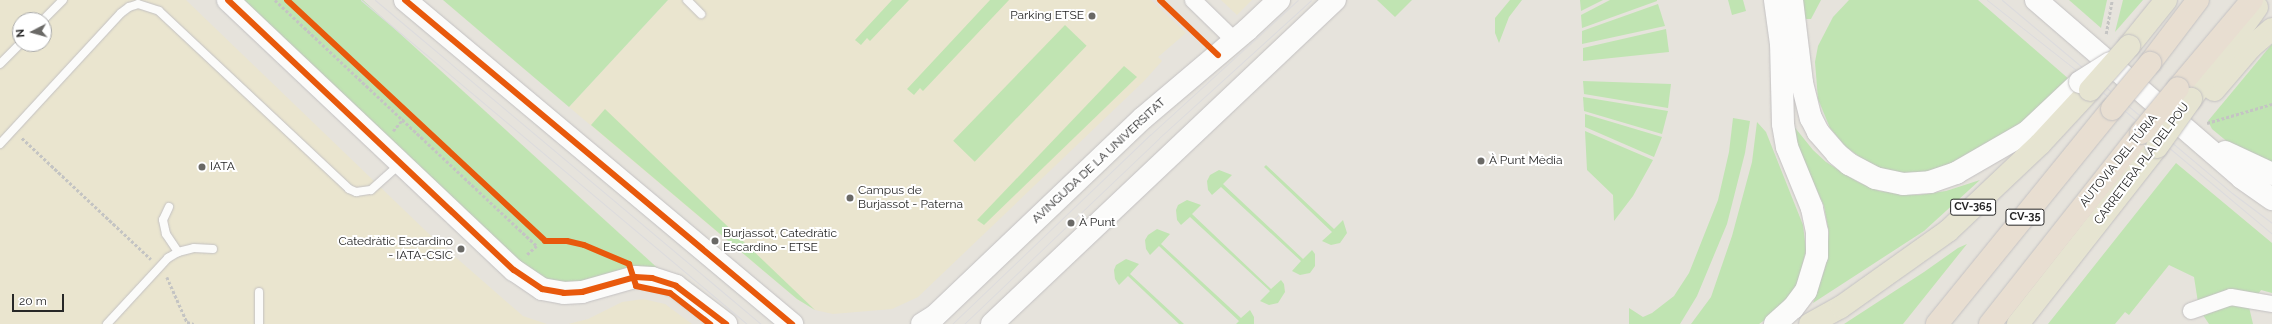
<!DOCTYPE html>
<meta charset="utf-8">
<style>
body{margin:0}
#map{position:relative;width:2272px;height:324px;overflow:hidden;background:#e6e3dc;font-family:Raleway,sans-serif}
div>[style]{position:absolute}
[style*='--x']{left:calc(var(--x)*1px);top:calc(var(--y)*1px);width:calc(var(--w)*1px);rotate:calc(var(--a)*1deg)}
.education>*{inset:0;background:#eae5cf}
.green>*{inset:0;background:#c0e4b2;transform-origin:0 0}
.path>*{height:2.5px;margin-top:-1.25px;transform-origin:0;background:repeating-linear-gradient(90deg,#c4c4c3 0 3px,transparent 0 5px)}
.roads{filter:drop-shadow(0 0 1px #c3c1c2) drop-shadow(0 0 1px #c3c1c2)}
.lane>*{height:8px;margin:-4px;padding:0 4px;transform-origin:4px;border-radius:4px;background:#fbfbfa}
.street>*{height:16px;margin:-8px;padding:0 8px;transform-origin:8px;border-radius:8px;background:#fbfbfa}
.secondary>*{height:22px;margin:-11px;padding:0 11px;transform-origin:11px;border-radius:11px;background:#fbfbfa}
.primary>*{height:22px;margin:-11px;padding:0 11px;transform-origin:11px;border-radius:11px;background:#e6e4d1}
.highway>*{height:22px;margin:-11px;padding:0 11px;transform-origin:11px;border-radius:11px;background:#e8ded1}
.tram>*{height:1px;margin:-0.5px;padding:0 0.5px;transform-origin:0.5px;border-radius:0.5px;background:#dcdbdd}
.bridges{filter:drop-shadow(0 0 1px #c3c1c2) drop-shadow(0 0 1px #c3c1c2)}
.secondary-bridge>*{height:22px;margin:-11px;padding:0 11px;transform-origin:11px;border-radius:11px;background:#fbfbfa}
.primary-bridge>*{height:22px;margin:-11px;padding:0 11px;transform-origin:11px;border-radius:11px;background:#e6e4d1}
.highway-bridge>*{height:22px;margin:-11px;padding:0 11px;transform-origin:11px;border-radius:11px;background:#e8ded1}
.cycleway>*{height:6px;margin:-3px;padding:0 3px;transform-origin:3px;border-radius:3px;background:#e8590c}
.dots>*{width:11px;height:11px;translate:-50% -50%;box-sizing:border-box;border:2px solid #fff;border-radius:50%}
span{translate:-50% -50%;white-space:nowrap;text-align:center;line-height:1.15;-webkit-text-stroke:4px #fff;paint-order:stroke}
.shield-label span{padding:1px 3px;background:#fff;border:1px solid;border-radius:3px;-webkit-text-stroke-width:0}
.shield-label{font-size:11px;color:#272727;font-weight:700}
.poi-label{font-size:12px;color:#272727}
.right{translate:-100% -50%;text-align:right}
.left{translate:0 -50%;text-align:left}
.street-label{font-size:12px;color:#272727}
.north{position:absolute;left:12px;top:12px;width:40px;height:40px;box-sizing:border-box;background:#fff;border:1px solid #a9a9a9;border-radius:50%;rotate:264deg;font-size:11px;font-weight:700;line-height:16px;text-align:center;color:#272727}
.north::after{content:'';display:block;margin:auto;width:14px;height:18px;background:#6a6966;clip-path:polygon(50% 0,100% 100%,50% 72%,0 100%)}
.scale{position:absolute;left:12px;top:294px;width:52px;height:18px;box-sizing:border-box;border:2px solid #272727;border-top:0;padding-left:5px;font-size:12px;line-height:14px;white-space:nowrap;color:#272727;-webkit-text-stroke:3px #fff;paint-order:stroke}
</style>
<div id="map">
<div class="education">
<div style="clip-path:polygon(evenodd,0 0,186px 0,429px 234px,523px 316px,547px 324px,0 324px,0 0,20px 20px,44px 20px,44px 44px,20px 44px,20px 20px)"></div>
<div style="clip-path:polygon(668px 0,1151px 0,1186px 33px,1158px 57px,1162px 61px,1144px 81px,918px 297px,892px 309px,833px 314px,815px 310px,797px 299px,569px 107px)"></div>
<div style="clip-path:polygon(1221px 0,1252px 0,1237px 15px)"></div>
<div style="clip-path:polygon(643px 299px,665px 304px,692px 324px,568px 324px,588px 319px,622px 302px)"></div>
</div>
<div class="green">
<div style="clip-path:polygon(241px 0,363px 0,663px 273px,553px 285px,530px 274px)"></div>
<div style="clip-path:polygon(443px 0,668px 0,569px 107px)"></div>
<div style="clip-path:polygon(892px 0,909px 0,870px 41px,867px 38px,861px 45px,855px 40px)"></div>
<div style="clip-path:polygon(990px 0,1009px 0,923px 91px,920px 88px,914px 95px,907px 89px)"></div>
<div style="clip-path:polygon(1377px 0,1412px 0,1395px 17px)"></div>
<div style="clip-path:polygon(1510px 0,1522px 0,1509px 17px,1499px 43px,1495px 33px,1495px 18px)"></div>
<div style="clip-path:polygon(1580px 0,1603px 0,1581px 11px)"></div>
<div style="clip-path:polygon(1610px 0,1657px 0,1657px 1px,1582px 28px,1581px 15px)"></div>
<div style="clip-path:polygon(1728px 0,1743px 0,1746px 11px,1732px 15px)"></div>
<div style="clip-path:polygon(1800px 0,1821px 0,1811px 19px,1804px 19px)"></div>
<div style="clip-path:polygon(1849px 0,1978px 0,2070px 80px,2016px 130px,1965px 160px,1924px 173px,1898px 173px,1883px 169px,1868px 163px,1846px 147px,1830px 128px,1818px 99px,1815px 62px,1818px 46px,1833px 17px)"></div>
<div style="clip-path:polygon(2069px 0,2107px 0,2101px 28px)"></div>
<div style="clip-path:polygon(2123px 0,2143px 0,2115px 32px)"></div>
<div style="clip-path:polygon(1658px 4px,1665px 26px,1582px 44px,1582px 31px)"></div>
<div style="left:1065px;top:25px;width:30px;height:161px;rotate:44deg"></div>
<div style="clip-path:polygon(1666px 29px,1669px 52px,1583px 61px,1583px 48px)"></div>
<div style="clip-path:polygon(2272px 44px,2272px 166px,2241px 153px,2212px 129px,2208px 121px)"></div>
<div style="clip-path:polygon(1124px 66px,1137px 77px,984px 225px,977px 220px)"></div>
<div style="clip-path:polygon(1583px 81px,1671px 84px,1668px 108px,1584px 94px)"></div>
<div style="clip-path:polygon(1583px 97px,1668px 111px,1662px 134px,1584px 111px)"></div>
<div style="clip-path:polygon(605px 109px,815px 310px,797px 299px,591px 125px)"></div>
<div style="clip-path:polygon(1585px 114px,1662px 137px,1654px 157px,1585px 127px)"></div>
<div style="clip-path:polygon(1733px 118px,1750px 121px,1745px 153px,1727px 224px,1697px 296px,1680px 324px,1629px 324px,1629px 308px,1643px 317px,1652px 313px,1674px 296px,1689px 273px,1718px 200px,1729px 152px)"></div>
<div style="clip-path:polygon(1757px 122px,1766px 132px,1803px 225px,1806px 250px,1798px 284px,1792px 295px,1772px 315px,1759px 324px,1691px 324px,1711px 297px,1732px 236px,1752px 162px)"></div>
<div style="clip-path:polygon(1792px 124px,1813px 150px,1826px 162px,1858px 182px,1879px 191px,1918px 195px,1946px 191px,1980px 180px,1924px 231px,1813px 303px,1825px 268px,1829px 233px,1824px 206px,1796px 144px)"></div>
<div style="clip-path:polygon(1585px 131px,1653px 160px,1633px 196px,1614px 221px,1613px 195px,1587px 170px)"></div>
<div style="clip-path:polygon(2176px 163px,2272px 243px,2272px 293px,2261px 290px,2249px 307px,2253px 324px,2209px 324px,2199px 309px,2194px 277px,2169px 265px,2129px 315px,2125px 312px,2115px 324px,2048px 324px)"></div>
<div style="clip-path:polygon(1266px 165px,1334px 229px,1343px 220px,1347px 233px,1340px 243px,1331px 245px,1322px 241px,1332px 232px,1264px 167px)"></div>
<div style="clip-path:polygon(1219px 170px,1232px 175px,1223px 184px,1303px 259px,1312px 250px,1315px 254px,1315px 266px,1310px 273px,1300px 275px,1292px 271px,1301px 261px,1221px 187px,1212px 195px,1208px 190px,1207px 181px,1210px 175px)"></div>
<div style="clip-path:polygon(1187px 200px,1201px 205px,1192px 214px,1271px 289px,1281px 280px,1284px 284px,1285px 292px,1278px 303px,1269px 305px,1260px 301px,1270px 291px,1190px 217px,1181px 225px,1177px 220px,1176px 210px,1178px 205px)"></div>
<div style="clip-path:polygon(1157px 229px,1170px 234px,1161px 244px,1241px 318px,1250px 310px,1254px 317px,1254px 324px,1236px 324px,1239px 321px,1159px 246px,1150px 255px,1146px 249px,1145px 240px,1148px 235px)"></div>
<div style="clip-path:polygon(1967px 244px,1903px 324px,1844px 324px,1924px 272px,1958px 248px)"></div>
<div style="clip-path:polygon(1126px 259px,1139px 264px,1130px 274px,1184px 324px,1179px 324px,1128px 276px,1119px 285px,1115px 279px,1114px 270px,1116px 265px)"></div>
</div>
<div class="path">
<div style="--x:275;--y:0;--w:359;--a:43.2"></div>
<div style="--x:537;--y:246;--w:15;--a:138"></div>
<div style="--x:2106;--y:34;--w:35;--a:-80"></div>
<div style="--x:2207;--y:123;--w:68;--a:-16.3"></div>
<div style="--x:393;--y:131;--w:16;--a:-50"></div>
<div style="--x:22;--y:138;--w:177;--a:43.2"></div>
<div style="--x:167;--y:277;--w:49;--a:66"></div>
<div style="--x:187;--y:322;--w:7;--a:16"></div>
</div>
<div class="roads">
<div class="lane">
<div style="--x:687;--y:0;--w:20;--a:45"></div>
<div style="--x:43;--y:20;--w:28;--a:-45"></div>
<div style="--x:0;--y:64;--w:28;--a:-45"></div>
<div style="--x:0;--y:144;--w:178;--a:-47.3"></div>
<div style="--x:121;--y:13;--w:10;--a:-37"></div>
<div style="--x:129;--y:7;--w:9;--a:-18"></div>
<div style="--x:138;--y:4;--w:22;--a:18"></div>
<div style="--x:159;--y:11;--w:260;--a:43.1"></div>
<div style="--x:349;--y:189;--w:8;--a:23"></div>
<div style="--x:356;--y:192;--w:15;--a:-8"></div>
<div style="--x:371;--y:190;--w:39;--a:-42"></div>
<div style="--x:169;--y:207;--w:14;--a:115"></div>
<div style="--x:163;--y:220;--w:14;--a:78"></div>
<div style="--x:166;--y:234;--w:22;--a:56"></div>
<div style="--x:259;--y:292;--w:32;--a:90"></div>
<div style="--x:107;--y:324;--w:90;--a:-47.3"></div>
<div style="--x:168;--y:258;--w:12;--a:-31"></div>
<div style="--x:178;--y:252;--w:16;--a:-14"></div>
<div style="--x:194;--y:248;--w:19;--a:3"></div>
</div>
<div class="street">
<div style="--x:1193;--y:0;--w:59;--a:44.3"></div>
<div style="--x:2191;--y:311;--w:42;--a:-19.3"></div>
<div style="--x:2231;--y:297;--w:42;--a:9.7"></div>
</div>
<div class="secondary">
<div style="--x:228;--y:0;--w:393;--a:43.4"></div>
<div style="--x:514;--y:270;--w:34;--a:34"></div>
<div style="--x:542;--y:289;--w:22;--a:10"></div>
<div style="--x:564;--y:293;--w:18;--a:-3"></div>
<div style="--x:582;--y:292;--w:55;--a:-15.8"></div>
<div style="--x:635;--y:277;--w:17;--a:3"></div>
<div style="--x:652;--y:278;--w:25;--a:18"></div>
<div style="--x:676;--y:286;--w:63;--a:37.2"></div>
<div style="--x:405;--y:0;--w:505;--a:39.94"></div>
<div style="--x:1792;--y:0;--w:84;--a:83.1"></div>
<div style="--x:1802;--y:83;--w:36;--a:76"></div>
<div style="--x:1811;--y:118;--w:16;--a:63"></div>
<div style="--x:1818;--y:132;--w:29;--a:49"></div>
<div style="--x:1837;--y:154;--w:16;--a:40"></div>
<div style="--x:1849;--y:164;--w:30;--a:28"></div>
<div style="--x:1875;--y:178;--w:29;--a:12"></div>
<div style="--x:1903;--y:184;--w:27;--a:-4"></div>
<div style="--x:1930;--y:182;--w:28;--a:-19"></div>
<div style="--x:1956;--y:173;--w:82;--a:-30"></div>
<div style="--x:2027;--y:132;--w:73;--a:-43.3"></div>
<div style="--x:2036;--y:0;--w:272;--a:40.8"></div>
<div style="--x:2242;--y:178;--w:37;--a:35"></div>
<div style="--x:2225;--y:152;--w:52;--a:25.1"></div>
<div style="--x:922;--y:324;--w:15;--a:-32"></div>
<div style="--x:935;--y:316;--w:287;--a:-43.6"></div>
<div style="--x:1143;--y:118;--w:136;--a:-40.2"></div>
<div style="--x:1247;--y:30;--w:44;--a:-43.2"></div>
<div style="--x:992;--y:324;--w:472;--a:-43.4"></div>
<div style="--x:1775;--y:324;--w:24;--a:-42"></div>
<div style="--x:1793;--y:308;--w:21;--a:-53"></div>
<div style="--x:1806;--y:291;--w:37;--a:-73"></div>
<div style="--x:1817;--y:256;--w:24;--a:-90"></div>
<div style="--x:1817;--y:232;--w:25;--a:-102"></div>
<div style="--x:1812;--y:208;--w:66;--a:-112.3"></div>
<div style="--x:1787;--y:147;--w:23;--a:-100"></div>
<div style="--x:1783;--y:124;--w:80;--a:-91.4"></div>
<div style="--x:1781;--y:44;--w:44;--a:-97.8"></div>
</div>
<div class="primary">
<div style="--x:2129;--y:46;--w:59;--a:-51.2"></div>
<div style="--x:2214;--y:90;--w:55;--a:-49.4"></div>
<div style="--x:2250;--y:48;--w:29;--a:-41"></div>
<div style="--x:2191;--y:99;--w:113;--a:-54.3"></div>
<div style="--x:1810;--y:324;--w:35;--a:-29"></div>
<div style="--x:1841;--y:307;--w:131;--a:-35.4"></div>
<div style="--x:1948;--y:231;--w:127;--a:-43.4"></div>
<div style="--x:2040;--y:144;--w:74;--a:-47.2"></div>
<div style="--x:2018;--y:324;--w:225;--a:-51.9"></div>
</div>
<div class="highway">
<div style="--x:2150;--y:63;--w:79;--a:-52.7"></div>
<div style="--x:2178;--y:88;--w:115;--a:-49.9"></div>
<div style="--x:1937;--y:324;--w:277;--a:-50.9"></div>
<div style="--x:1990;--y:324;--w:243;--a:-51.7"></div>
</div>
</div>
<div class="tram">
<div style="--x:361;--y:0;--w:504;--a:40.01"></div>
<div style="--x:375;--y:0;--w:504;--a:40.01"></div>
<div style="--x:1987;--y:0;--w:113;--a:38.2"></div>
<div style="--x:2076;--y:70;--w:256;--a:39.9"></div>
<div style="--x:2002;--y:0;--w:300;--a:40"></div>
<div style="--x:2232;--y:193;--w:50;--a:36.9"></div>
<div style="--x:952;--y:324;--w:274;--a:-43.7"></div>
<div style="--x:1150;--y:135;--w:200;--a:-42.4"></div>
<div style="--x:964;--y:324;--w:269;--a:-43.6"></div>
<div style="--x:1159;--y:138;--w:205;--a:-42.2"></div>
</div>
<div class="bridges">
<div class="secondary-bridge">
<div style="--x:2080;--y:82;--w:36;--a:-32"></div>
</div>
<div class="primary-bridge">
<div style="--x:2090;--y:90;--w:59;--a:-48.4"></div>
<div style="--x:2157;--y:147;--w:59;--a:-54.7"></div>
</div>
<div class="highway-bridge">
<div style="--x:2112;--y:109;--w:60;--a:-50.4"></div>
<div style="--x:2141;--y:133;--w:58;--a:-50.6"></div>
</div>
</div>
<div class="cycleway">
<div style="--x:228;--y:0;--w:393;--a:43.4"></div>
<div style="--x:514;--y:270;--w:34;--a:34"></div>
<div style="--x:542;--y:289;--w:22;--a:10"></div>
<div style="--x:564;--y:293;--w:18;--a:-3"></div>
<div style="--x:582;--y:292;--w:55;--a:-15.8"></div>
<div style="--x:635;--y:277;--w:17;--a:3"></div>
<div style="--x:652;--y:278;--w:25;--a:18"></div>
<div style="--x:676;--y:286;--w:63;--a:37.2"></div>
<div style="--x:287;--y:0;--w:353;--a:43"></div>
<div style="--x:545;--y:241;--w:22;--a:0"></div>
<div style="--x:567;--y:241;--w:17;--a:13"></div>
<div style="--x:584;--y:245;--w:49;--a:22.9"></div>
<div style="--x:629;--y:264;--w:23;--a:72"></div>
<div style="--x:636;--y:286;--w:35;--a:12"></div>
<div style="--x:670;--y:293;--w:51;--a:37.8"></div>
<div style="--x:405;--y:0;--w:505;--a:39.94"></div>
<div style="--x:1160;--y:0;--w:80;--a:43.5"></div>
</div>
<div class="dots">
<div style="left:1092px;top:16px;background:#6a6966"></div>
<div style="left:1481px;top:161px;background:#6a6966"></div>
<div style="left:202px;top:167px;background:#6a6966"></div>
<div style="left:850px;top:198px;background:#6a6966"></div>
<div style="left:1071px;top:223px;background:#6a6966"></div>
<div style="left:715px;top:241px;background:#6a6966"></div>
<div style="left:461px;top:249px;background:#6a6966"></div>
</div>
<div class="shield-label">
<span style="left:1973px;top:207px">CV-365</span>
<span style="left:2025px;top:217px">CV-35</span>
</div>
<div class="poi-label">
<span class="right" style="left:1084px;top:16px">Parking ETSE</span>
<span class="left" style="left:1489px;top:161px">À Punt Mèdia</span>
<span class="left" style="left:210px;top:167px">IATA</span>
<span class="left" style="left:858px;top:198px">Campus de<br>Burjassot - Paterna</span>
<span class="left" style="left:1079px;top:223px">À Punt</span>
<span class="left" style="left:723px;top:241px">Burjassot, Catedràtic<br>Escardino - ETSE</span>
<span class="right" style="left:453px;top:249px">Catedràtic Escardino<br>- IATA-CSIC</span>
</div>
<div class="street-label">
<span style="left:1099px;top:161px;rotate:-43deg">AVINGUDA DE LA UNIVERSITAT</span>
<span style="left:2119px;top:161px;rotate:-51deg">AUTOVIA DEL TÚRIA</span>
<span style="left:2142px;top:164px;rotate:-53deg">CARRETERA PLA DEL POU</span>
</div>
<div class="north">N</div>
<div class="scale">20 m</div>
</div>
